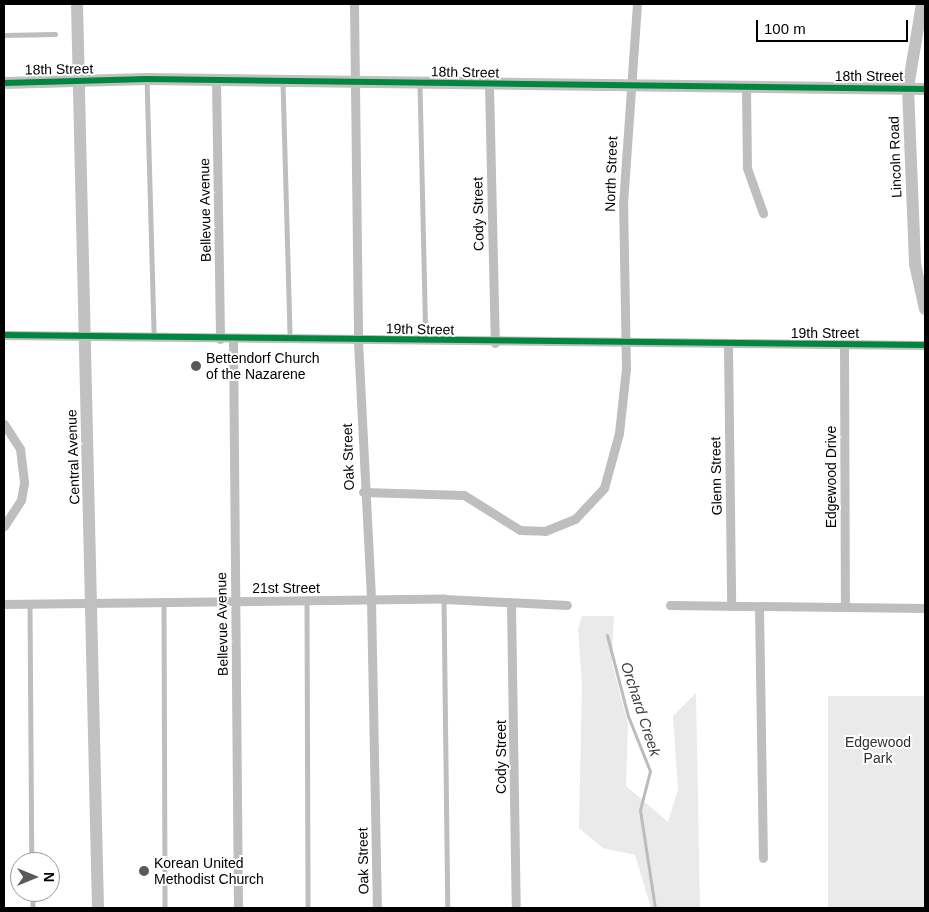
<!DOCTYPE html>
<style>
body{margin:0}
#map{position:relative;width:929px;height:912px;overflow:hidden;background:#fff;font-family:Arial,sans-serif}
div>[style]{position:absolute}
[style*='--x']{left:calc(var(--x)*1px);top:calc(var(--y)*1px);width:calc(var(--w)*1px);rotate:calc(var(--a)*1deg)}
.green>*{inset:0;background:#eaeaea;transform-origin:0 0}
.stream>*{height:3px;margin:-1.5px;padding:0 1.5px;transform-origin:1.5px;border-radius:1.5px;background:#bcbcbc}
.lane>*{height:4.5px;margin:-2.25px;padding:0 2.25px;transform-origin:2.25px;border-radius:2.25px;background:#bebebe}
.street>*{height:9px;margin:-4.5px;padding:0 4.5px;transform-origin:4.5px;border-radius:4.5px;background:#bebebe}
.secondary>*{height:12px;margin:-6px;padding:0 6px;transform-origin:6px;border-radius:6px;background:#c1c1c1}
.cycleway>*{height:6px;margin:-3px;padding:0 3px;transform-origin:3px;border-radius:3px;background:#00873e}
.dots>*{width:14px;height:14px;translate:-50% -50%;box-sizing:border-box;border:2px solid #fff;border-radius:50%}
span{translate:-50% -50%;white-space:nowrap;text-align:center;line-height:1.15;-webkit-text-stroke:4px #fff;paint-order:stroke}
.street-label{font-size:14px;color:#000}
.poi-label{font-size:14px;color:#000}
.left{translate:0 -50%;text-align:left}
.park-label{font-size:14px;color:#2f2f2f}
.water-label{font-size:15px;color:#404040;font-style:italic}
.frame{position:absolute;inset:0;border:5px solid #000;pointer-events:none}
.north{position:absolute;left:10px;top:852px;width:50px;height:50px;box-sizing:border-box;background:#fff;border:1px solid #999;border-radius:50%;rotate:90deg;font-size:14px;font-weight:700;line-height:20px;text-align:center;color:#000}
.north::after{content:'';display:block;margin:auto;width:18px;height:22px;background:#595959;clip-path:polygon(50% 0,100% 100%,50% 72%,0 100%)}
.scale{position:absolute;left:756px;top:20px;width:152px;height:22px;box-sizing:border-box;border:2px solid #000;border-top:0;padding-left:6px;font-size:15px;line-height:18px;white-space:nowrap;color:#000;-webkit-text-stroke:4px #fff;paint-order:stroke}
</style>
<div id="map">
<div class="green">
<div style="clip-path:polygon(582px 616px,614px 616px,612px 663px,628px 724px,626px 786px,668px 822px,678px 789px,673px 716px,696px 693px,700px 908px,651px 908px,635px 855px,603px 848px,579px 828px,582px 683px,578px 629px)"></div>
<div style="left:925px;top:696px;width:212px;height:97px;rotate:90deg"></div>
</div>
<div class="stream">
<div style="--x:607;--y:635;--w:84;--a:75.5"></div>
<div style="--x:628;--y:716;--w:59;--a:68.2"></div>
<div style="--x:650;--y:771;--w:40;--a:104.4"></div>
<div style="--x:640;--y:810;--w:99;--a:81.3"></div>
</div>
<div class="lane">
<div style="--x:4;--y:35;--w:51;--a:-1.1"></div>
<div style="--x:147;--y:79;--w:258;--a:88.4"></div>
<div style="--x:283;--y:82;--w:257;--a:88.4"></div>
<div style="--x:420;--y:84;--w:256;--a:88.7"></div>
<div style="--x:444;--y:599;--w:309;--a:89.3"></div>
<div style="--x:164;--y:602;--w:306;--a:89.8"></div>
<div style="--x:307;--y:603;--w:305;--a:89.8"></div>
<div style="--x:30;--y:605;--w:257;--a:89.6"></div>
<div style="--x:33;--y:892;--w:16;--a:90"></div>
</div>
<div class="street">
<div style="--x:354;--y:4;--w:337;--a:89.3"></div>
<div style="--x:358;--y:341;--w:259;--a:87.1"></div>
<div style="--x:371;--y:600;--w:308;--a:88.9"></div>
<div style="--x:216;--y:81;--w:258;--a:89.1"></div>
<div style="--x:489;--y:85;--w:258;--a:88.7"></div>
<div style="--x:746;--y:88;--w:80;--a:89.3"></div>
<div style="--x:747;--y:168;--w:48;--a:70.4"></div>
<div style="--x:4;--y:335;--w:921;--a:0.62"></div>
<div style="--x:233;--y:339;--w:569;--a:89.5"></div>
<div style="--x:728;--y:345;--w:261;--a:89.3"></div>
<div style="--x:844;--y:346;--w:261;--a:89.8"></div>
<div style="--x:4;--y:424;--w:30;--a:57"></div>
<div style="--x:20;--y:449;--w:34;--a:83"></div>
<div style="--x:24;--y:483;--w:17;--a:100"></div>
<div style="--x:21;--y:500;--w:31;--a:123"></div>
<div style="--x:363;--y:492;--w:101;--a:1.7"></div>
<div style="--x:464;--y:495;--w:66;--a:32"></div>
<div style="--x:520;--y:530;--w:25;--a:2"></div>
<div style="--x:545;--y:531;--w:32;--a:-22"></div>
<div style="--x:575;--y:519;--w:42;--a:-46.9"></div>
<div style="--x:604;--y:488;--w:57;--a:-74.7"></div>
<div style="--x:619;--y:433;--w:64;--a:-83.8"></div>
<div style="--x:626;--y:369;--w:165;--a:-91"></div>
<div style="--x:623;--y:204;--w:200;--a:-86"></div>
<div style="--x:4;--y:604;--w:440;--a:-0.7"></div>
<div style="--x:444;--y:599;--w:123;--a:2.8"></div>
<div style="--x:511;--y:605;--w:303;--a:89.1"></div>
<div style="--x:670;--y:605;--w:255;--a:0.7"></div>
<div style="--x:759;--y:607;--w:251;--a:89.1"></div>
</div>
<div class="secondary">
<div style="--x:77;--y:4;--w:904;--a:88.67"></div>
<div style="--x:922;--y:4;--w:85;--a:99.5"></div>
<div style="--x:908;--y:88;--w:176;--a:87.7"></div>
<div style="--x:915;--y:264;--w:46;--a:77.5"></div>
<div style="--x:4;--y:83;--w:143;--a:-1.6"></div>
<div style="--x:147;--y:79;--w:778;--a:0.74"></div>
</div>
<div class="cycleway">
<div style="--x:4;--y:83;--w:143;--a:-1.6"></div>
<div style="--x:147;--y:79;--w:778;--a:0.74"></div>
<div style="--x:4;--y:335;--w:921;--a:0.62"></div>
</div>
<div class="dots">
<div style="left:196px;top:366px;background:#595959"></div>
<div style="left:144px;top:871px;background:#595959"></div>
</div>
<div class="street-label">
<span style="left:59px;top:69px;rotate:-1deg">18th Street</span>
<span style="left:465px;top:72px;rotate:1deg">18th Street</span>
<span style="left:869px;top:76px">18th Street</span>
<span style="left:895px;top:157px;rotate:-92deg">Lincoln Road</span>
<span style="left:611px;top:174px;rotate:-88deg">North Street</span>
<span style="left:205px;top:210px;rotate:-91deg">Bellevue Avenue</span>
<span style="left:478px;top:214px;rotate:-91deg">Cody Street</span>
<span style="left:420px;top:329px;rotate:1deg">19th Street</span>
<span style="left:825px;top:333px">19th Street</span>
<span style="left:73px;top:457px;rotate:-92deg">Central Avenue</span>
<span style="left:348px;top:457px;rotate:-92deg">Oak Street</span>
<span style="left:716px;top:476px;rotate:-91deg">Glenn Street</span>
<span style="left:831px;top:477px;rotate:-90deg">Edgewood Drive</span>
<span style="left:286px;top:588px">21st Street</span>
<span style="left:222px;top:624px;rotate:-91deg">Bellevue Avenue</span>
<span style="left:501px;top:757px;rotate:-90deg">Cody Street</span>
<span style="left:363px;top:861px;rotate:-91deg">Oak Street</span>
</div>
<div class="poi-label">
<span class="left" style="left:206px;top:366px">Bettendorf Church<br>of the Nazarene</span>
<span class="left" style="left:154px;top:871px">Korean United<br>Methodist Church</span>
</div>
<div class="park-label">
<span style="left:878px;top:750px">Edgewood<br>Park</span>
</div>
<div class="water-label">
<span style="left:641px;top:709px;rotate:72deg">Orchard Creek</span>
</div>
<div class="frame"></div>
<div class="north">N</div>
<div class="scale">100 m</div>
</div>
